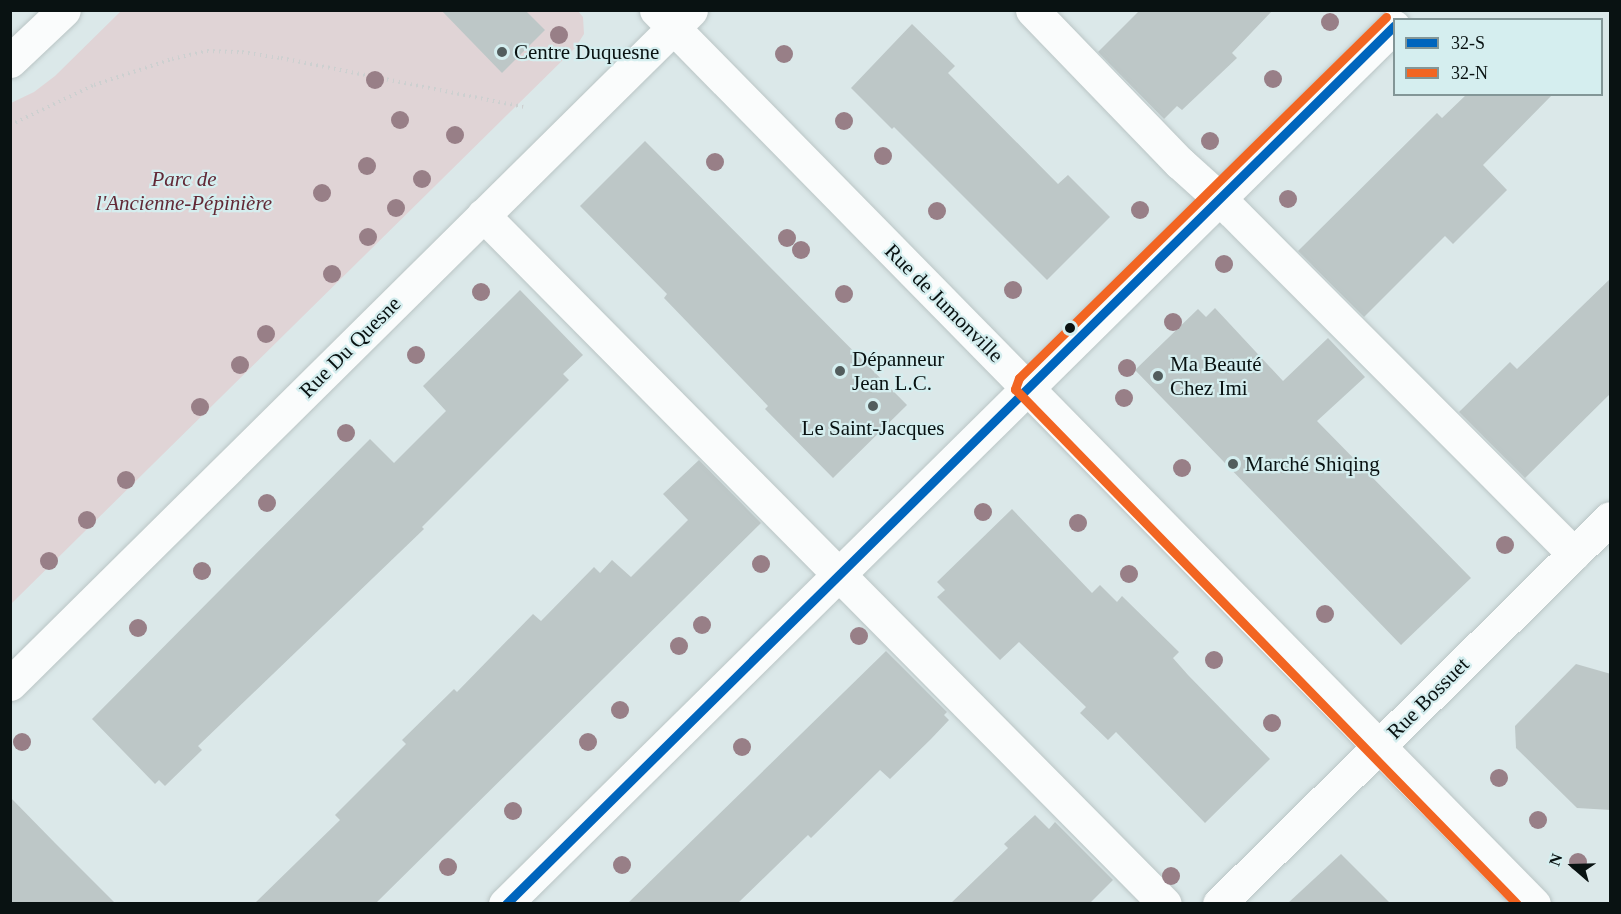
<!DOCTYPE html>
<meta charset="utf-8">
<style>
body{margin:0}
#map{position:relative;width:1621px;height:914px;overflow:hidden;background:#dbe8e9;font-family:"Times New Roman",serif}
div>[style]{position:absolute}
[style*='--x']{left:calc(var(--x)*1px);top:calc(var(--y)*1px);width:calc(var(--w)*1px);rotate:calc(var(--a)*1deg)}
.green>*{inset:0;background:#e0d4d6}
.building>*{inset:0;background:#bdc7c7}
.path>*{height:4px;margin-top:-2px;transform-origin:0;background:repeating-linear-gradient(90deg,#cdd0d0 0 1.5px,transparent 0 6px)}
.roads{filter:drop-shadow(0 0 2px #bac5c5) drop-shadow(0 0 2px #bac5c5)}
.minor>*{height:33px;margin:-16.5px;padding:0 16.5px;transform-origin:16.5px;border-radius:16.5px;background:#fafcfc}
.bus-1>*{height:9px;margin:-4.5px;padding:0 4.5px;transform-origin:4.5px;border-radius:4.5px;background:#0065bd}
.bus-2>*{height:9px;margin:-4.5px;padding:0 4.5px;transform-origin:4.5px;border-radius:4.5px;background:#f26522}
.trees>*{width:18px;height:18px;margin:-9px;border-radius:50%;background:#987f87}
.dots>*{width:16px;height:16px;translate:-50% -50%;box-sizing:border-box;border:3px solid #d5eeef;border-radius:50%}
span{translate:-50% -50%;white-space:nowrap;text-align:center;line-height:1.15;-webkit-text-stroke:4.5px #d5eeef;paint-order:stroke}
.poi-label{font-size:21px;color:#091212}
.left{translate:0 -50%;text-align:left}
.park-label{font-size:21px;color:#622936;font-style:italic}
.street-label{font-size:21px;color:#091212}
.frame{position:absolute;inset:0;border:12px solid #091212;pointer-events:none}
.legend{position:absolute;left:1393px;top:18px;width:210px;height:78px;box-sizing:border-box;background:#d5eeef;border:2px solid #839697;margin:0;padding:8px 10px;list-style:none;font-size:18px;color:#091212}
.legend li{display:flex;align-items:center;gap:12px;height:30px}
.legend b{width:30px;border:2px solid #839697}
.north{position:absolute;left:1543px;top:836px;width:60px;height:60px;-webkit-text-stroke:4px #d5eeef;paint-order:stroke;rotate:290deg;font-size:16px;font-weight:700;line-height:24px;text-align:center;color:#091212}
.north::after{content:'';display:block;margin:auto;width:21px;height:27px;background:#091212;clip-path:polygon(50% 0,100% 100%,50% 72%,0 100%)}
</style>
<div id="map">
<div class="green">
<div style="clip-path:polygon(121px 11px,578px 11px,583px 17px,584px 34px,575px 48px,11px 604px,11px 103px,34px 92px,55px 76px)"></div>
</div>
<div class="building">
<div style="clip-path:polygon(441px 10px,525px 10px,545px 30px,502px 73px)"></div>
<div style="clip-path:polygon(1140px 10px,1273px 10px,1232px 53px,1237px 58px,1182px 110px,1177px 106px,1164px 119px,1098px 52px)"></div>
<div style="clip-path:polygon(912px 24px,955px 66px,948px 73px,1058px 184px,1068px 175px,1110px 217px,1047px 280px,894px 127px,892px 129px,851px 88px)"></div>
<div style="clip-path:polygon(1467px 94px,1553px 94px,1483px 165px,1507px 190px,1453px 244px,1445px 236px,1364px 317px,1298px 251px,1437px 113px,1442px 118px)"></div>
<div style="clip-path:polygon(645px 141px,907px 405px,833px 478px,765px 409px,768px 406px,664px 298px,667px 294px,580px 206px)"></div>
<div style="clip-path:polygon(1611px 278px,1611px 393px,1525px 478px,1459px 412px,1510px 362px,1517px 369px)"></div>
<div style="clip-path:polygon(520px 290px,583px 355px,563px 374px,569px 380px,422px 527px,424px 529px,198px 746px,202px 750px,165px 786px,159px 780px,155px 784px,92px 719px,370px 439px,394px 463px,446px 411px,423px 386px)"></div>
<div style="clip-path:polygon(1215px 308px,1283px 381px,1328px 338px,1365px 377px,1317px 421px,1471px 578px,1401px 645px,1135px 370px,1198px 309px,1206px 317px)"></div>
<div style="clip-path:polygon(699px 460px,761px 523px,376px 903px,255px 903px,340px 820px,335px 815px,406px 744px,402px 740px,454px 689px,457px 692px,533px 614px,541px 621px,594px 567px,600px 573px,612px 560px,631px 577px,688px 520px,663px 494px)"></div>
<div style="clip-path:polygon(1012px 509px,1092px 593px,1100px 585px,1117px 602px,1122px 596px,1179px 652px,1173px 658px,1188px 675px,1270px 759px,1205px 823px,1116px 732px,1108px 740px,1080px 713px,1086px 707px,1019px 642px,1000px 660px,937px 597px,945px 590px,937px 582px)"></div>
<div style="clip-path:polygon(886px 651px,947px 712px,944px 715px,949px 720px,931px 739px,890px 779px,880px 770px,811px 838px,808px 835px,738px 903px,628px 903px)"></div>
<div style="clip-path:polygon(1576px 664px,1611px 674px,1611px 810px,1577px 808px,1516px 748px,1515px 726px)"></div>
<div style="clip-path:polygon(10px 797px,55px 843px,115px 903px,10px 903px)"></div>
<div style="clip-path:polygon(1035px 815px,1049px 829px,1055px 822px,1113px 880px,1090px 903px,951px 903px,1008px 848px,1004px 844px)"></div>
<div style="clip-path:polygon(1341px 854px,1390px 903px,1288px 903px)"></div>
</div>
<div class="path">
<div style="--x:10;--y:125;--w:93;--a:-25.5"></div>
<div style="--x:94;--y:85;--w:82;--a:-18.4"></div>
<div style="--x:172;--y:59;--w:36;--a:-13"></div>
<div style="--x:207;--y:51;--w:35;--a:2"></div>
<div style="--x:242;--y:52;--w:39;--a:9"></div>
<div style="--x:281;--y:58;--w:247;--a:11.4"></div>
</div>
<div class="roads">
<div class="minor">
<div style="--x:656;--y:10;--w:1253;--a:45.52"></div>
<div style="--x:1032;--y:10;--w:213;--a:46"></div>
<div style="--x:1180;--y:163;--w:54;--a:42"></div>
<div style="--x:1220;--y:199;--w:501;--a:45.08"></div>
<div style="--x:10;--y:61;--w:74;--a:-43.4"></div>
<div style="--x:483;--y:215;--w:969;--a:45.29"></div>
<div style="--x:10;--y:684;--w:958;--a:-44.7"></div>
<div style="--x:505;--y:904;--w:1249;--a:-44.64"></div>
<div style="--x:1219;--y:904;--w:549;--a:-44.63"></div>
</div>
</div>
<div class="bus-1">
<div style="--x:506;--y:904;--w:1249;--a:-44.68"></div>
</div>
<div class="bus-2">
<div style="--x:1386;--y:17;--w:515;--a:135.47"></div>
<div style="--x:1019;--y:378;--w:12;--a:110"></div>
<div style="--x:1015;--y:389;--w:719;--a:45.73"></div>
</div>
<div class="trees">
<div style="left:1330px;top:22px"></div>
<div style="left:559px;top:35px"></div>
<div style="left:784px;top:54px"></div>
<div style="left:1273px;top:79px"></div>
<div style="left:375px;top:80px"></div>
<div style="left:400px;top:120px"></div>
<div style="left:844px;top:121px"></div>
<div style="left:455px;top:135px"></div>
<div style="left:1210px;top:141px"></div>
<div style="left:883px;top:156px"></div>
<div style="left:715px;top:162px"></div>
<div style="left:367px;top:166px"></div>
<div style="left:422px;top:179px"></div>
<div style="left:322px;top:193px"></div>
<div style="left:1288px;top:199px"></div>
<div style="left:396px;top:208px"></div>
<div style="left:1140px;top:210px"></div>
<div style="left:937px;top:211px"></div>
<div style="left:368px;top:237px"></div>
<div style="left:787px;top:238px"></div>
<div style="left:801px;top:250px"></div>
<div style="left:1224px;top:264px"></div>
<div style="left:332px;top:274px"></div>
<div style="left:1013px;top:290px"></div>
<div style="left:481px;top:292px"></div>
<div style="left:844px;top:294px"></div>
<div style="left:1173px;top:322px"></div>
<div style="left:266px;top:334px"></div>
<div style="left:416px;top:355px"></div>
<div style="left:240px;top:365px"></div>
<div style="left:1127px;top:368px"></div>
<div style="left:1124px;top:398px"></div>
<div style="left:200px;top:407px"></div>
<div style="left:346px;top:433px"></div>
<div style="left:1182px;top:468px"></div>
<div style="left:126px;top:480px"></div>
<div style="left:267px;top:503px"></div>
<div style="left:983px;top:512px"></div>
<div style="left:87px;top:520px"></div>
<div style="left:1078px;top:523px"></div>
<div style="left:1505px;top:545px"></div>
<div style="left:49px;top:561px"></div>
<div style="left:761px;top:564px"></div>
<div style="left:202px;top:571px"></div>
<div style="left:1129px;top:574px"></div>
<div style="left:1325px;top:614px"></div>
<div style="left:702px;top:625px"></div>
<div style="left:138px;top:628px"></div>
<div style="left:859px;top:636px"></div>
<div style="left:679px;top:646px"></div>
<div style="left:1214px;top:660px"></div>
<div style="left:620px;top:710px"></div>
<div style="left:1272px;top:723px"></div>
<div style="left:22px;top:742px"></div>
<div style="left:588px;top:742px"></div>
<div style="left:742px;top:747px"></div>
<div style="left:1499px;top:778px"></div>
<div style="left:513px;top:811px"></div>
<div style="left:1538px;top:820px"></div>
<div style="left:1578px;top:862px"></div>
<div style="left:622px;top:865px"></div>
<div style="left:448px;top:867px"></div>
<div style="left:1171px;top:876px"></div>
</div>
<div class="dots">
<div style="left:502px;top:52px;background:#525d5d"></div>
<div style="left:1070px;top:328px;background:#091212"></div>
<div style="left:840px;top:371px;background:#525d5d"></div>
<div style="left:1158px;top:376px;background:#525d5d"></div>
<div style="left:873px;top:406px;background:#525d5d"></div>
<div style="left:1233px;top:464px;background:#525d5d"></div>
</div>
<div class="poi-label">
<span class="left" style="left:514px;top:52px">Centre Duquesne</span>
<span class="left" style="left:852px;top:371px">Dépanneur<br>Jean L.C.</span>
<span class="left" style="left:1170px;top:376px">Ma Beauté<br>Chez Imi</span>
<span style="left:873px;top:428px">Le Saint-Jacques</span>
<span class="left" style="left:1245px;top:464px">Marché Shiqing</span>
</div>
<div class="park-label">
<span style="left:184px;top:191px">Parc de<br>l'Ancienne-Pépinière</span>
</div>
<div class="street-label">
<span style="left:944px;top:303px;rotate:45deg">Rue de Jumonville</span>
<span style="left:350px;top:347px;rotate:-45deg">Rue Du Quesne</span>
<span style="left:1428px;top:698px;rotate:-45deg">Rue Bossuet</span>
</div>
<div class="frame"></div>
<ul class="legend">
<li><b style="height:8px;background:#0065bd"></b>32-S</li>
<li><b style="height:8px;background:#f26522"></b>32-N</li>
</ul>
<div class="north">N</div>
</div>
